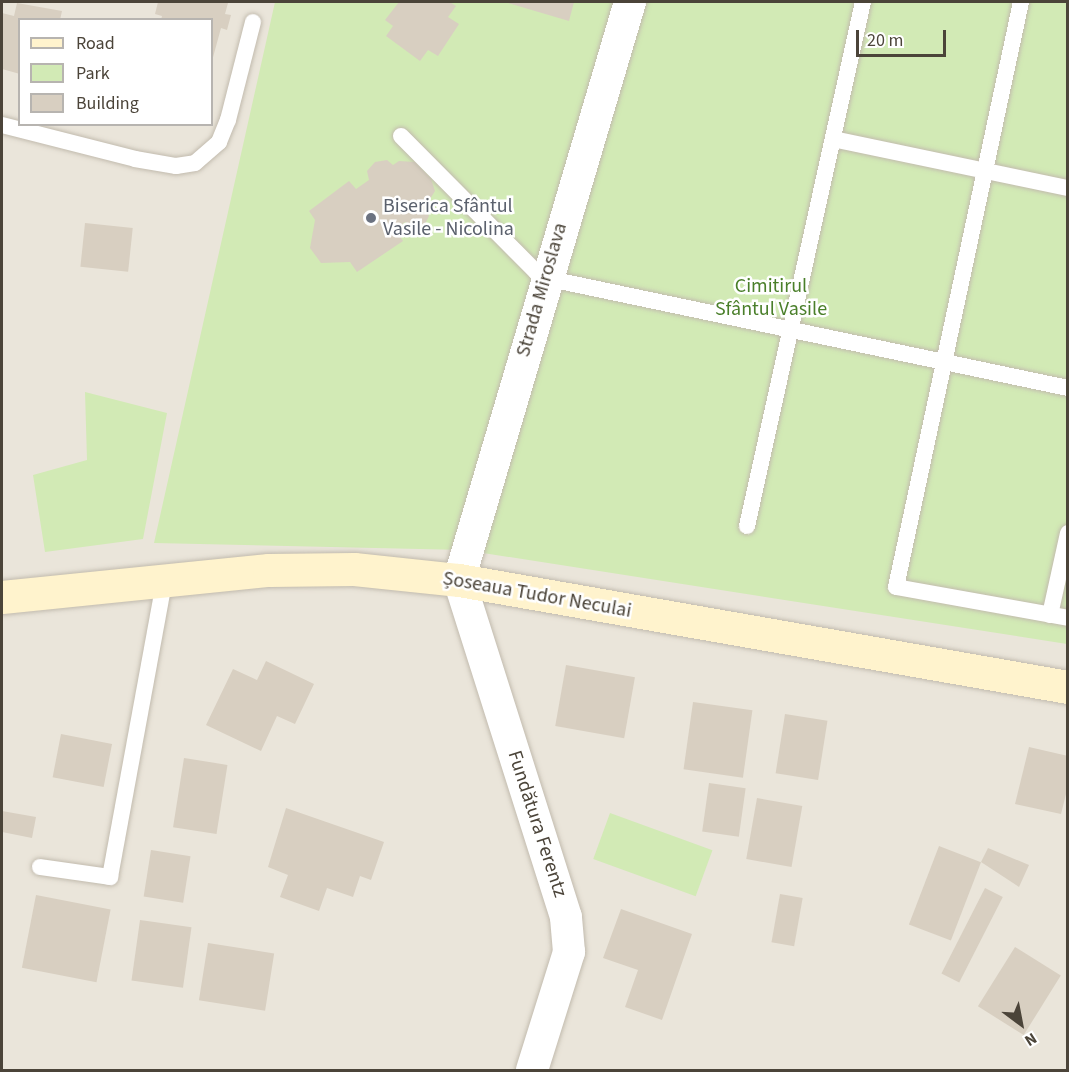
<!DOCTYPE html>
<meta charset="utf-8">
<style>
body{margin:0}
#map{position:relative;width:1069px;height:1072px;overflow:hidden;background:#f6f3ec;font-family:"Source Sans 3",sans-serif}
div>[style]{position:absolute}
[style*='--x']{left:calc(var(--x)*1px);top:calc(var(--y)*1px);width:calc(var(--w)*1px);rotate:calc(var(--a)*1deg)}
.residential>*{inset:0;background:#eae5da}
.green>*{inset:0;background:#d2eab5;transform-origin:0 0}
.building>*{inset:0;background:#d8cfc1;transform-origin:0 0}
.roads{filter:drop-shadow(0 0 2px #c2bbae) drop-shadow(0 0 2px #c2bbae)}
.lane>*{height:16px;margin:-8px;padding:0 8px;transform-origin:8px;border-radius:8px;background:#fff}
.street>*{height:32px;margin:-16px;padding:0 16px;transform-origin:16px;border-radius:16px;background:#fff}
.secondary>*{height:33px;margin:-16.5px;padding:0 16.5px;transform-origin:16.5px;border-radius:16.5px;background:#fff3cd}
.dots>*{width:16px;height:16px;translate:-50% -50%;box-sizing:border-box;border:3px solid #fff;border-radius:50%}
span{translate:-50% -50%;white-space:nowrap;text-align:center;line-height:1.15;-webkit-text-stroke:5px #fff;paint-order:stroke}
.worship-label{font-size:20px;color:#5b616d}
.left{translate:0 -50%;text-align:left}
.park-label{font-size:20px;color:#4a7f2a}
.street-label{font-size:20px;color:#4b4439}
.frame{position:absolute;inset:0;border:3px solid #4b4439;pointer-events:none}
.legend{position:absolute;left:18px;top:18px;width:195px;height:108px;box-sizing:border-box;background:#fff;border:2px solid #b7b4b0;margin:0;padding:8px 10px;list-style:none;font-size:18px;color:#4b4439}
.legend li{display:flex;align-items:center;gap:12px;height:30px}
.legend b{width:30px;border:2px solid #b7b4b0}
.north{position:absolute;left:991px;top:994px;width:60px;height:60px;-webkit-text-stroke:4px #fff;paint-order:stroke;rotate:148deg;font-size:16px;font-weight:700;line-height:24px;text-align:center;color:#4b4439}
.north::after{content:'';display:block;margin:auto;width:21px;height:27px;background:#4b4439;clip-path:polygon(50% 0,100% 100%,50% 72%,0 100%)}
.scale{position:absolute;left:856px;top:30px;width:90px;height:27px;box-sizing:border-box;border:3px solid #4b4439;border-top:0;padding-left:8px;font-size:18px;line-height:21px;white-space:nowrap;color:#4b4439;-webkit-text-stroke:4px #fff;paint-order:stroke}
</style>
<div id="map">
<div class="residential">
<div style="clip-path:polygon(evenodd,2px 2px,1067px 2px,1067px 1070px,2px 1070px,2px 2px,20px 20px,212px 20px,212px 124px,20px 124px,20px 20px)"></div>
</div>
<div class="green">
<div style="clip-path:polygon(275px 2px,1067px 2px,1067px 644px,464px 550px,154px 543px)"></div>
<div style="clip-path:polygon(85px 392px,167px 413px,143px 539px,45px 552px,33px 475px,87px 460px)"></div>
<div style="left:610px;top:813px;width:109px;height:49px;rotate:20deg"></div>
</div>
<div class="building">
<div style="clip-path:polygon(158px 2px,228px 3px,225px 14px,231px 15px,227px 30px,221px 28px,212px 61px,212px 20px,161px 20px,162px 16px,155px 14px)"></div>
<div style="clip-path:polygon(399px 2px,450px 2px,456px 6px,448px 17px,459px 24px,438px 56px,428px 50px,420px 61px,386px 36px,393px 26px,385px 20px)"></div>
<div style="clip-path:polygon(505px 2px,574px 2px,569px 21px)"></div>
<div style="clip-path:polygon(17px 3px,62px 11px,60px 20px,20px 20px,20px 74px,2px 69px,2px 13px,14px 16px)"></div>
<div style="clip-path:polygon(387px 160px,393px 165px,399px 161px,415px 162px,431px 179px,435px 191px,425px 207px,429px 216px,424px 226px,414px 228px,405px 222px,395px 230px,403px 241px,357px 272px,350px 262px,321px 263px,310px 248px,315px 220px,309px 211px,349px 181px,356px 189px,369px 180px,367px 171px,375px 162px)"></div>
<div style="left:85px;top:223px;width:48px;height:44px;rotate:6deg"></div>
<div style="clip-path:polygon(266px 661px,314px 684px,295px 724px,277px 716px,261px 751px,206px 725px,233px 669px,257px 680px)"></div>
<div style="left:566px;top:665px;width:70px;height:62px;rotate:10deg"></div>
<div style="left:693px;top:702px;width:60px;height:68px;rotate:8deg"></div>
<div style="left:785px;top:714px;width:43px;height:60px;rotate:9deg"></div>
<div style="left:61px;top:734px;width:52px;height:44px;rotate:11deg"></div>
<div style="clip-path:polygon(1029px 747px,1068px 756px,1068px 786px,1061px 814px,1015px 804px)"></div>
<div style="left:184px;top:758px;width:44px;height:70px;rotate:9deg"></div>
<div style="left:709px;top:783px;width:37px;height:49px;rotate:8deg"></div>
<div style="left:757px;top:798px;width:46px;height:62px;rotate:10deg"></div>
<div style="clip-path:polygon(286px 808px,384px 842px,371px 880px,360px 876px,353px 897px,327px 888px,319px 911px,280px 897px,288px 875px,268px 867px)"></div>
<div style="clip-path:polygon(2px 811px,36px 817px,32px 838px,2px 832px)"></div>
<div style="left:939px;top:846px;width:45px;height:84px;rotate:21deg"></div>
<div style="clip-path:polygon(988px 848px,1029px 865px,1019px 887px,981px 862px)"></div>
<div style="left:151px;top:850px;width:40px;height:47px;rotate:9deg"></div>
<div style="left:985px;top:888px;width:20px;height:96px;rotate:27deg"></div>
<div style="left:780px;top:894px;width:23px;height:49px;rotate:10deg"></div>
<div style="left:36px;top:895px;width:76px;height:74px;rotate:11deg"></div>
<div style="clip-path:polygon(621px 909px,692px 934px,662px 1020px,625px 1007px,638px 970px,603px 958px)"></div>
<div style="left:140px;top:920px;width:52px;height:61px;rotate:8deg"></div>
<div style="left:208px;top:943px;width:67px;height:58px;rotate:9deg"></div>
<div style="left:1015px;top:947px;width:54px;height:70px;rotate:32deg"></div>
</div>
<div class="roads">
<div class="lane">
<div style="--x:1021;--y:2;--w:598;--a:102.06"></div>
<div style="--x:896;--y:587;--w:175;--a:10.2"></div>
<div style="--x:2;--y:125;--w:137;--a:14.3"></div>
<div style="--x:135;--y:159;--w:42;--a:9.7"></div>
<div style="--x:176;--y:166;--w:19;--a:-9"></div>
<div style="--x:195;--y:163;--w:32;--a:-41"></div>
<div style="--x:219;--y:142;--w:24;--a:-68"></div>
<div style="--x:228;--y:120;--w:101;--a:-75.7"></div>
<div style="--x:401;--y:136;--w:192;--a:45.2"></div>
<div style="--x:536;--y:272;--w:11;--a:34"></div>
<div style="--x:545;--y:278;--w:534;--a:11.88"></div>
<div style="--x:833;--y:139;--w:240;--a:11.8"></div>
<div style="--x:747;--y:526;--w:537;--a:-77.52"></div>
<div style="--x:1050;--y:615;--w:84;--a:-77.6"></div>
<div style="--x:40;--y:867;--w:71;--a:8.1"></div>
<div style="--x:110;--y:877;--w:304;--a:-79.6"></div>
</div>
<div class="street">
<div style="--x:532;--y:1070;--w:124;--a:-72.6"></div>
<div style="--x:569;--y:952;--w:35;--a:-95"></div>
<div style="--x:566;--y:917;--w:354;--a:-107.6"></div>
<div style="--x:459;--y:580;--w:603;--a:-73.52"></div>
</div>
<div class="secondary">
<div style="--x:2;--y:597;--w:268;--a:-5.8"></div>
<div style="--x:269;--y:570;--w:85;--a:-0.7"></div>
<div style="--x:354;--y:569;--w:106;--a:6"></div>
<div style="--x:459;--y:580;--w:618;--a:9.97"></div>
</div>
</div>
<div class="dots">
<div style="left:371px;top:218px;background:#6b7280"></div>
</div>
<div class="worship-label">
<span class="left" style="left:383px;top:218px">Biserica Sfântul<br>Vasile - Nicolina</span>
</div>
<div class="park-label">
<span style="left:771px;top:298px">Cimitirul<br>Sfântul Vasile</span>
</div>
<div class="street-label">
<span style="left:542px;top:290px;rotate:-74deg">Strada Miroslava</span>
<span style="left:537px;top:595px;rotate:10deg">Șoseaua Tudor Neculai</span>
<span style="left:537px;top:824px;rotate:72deg">Fundătura Ferentz</span>
</div>
<div class="frame"></div>
<ul class="legend">
<li><b style="height:8px;background:#fff3cd"></b>Road</li>
<li><b style="height:16px;background:#d2eab5"></b>Park</li>
<li><b style="height:16px;background:#d8cfc1"></b>Building</li>
</ul>
<div class="north">N</div>
<div class="scale">20 m</div>
</div>
